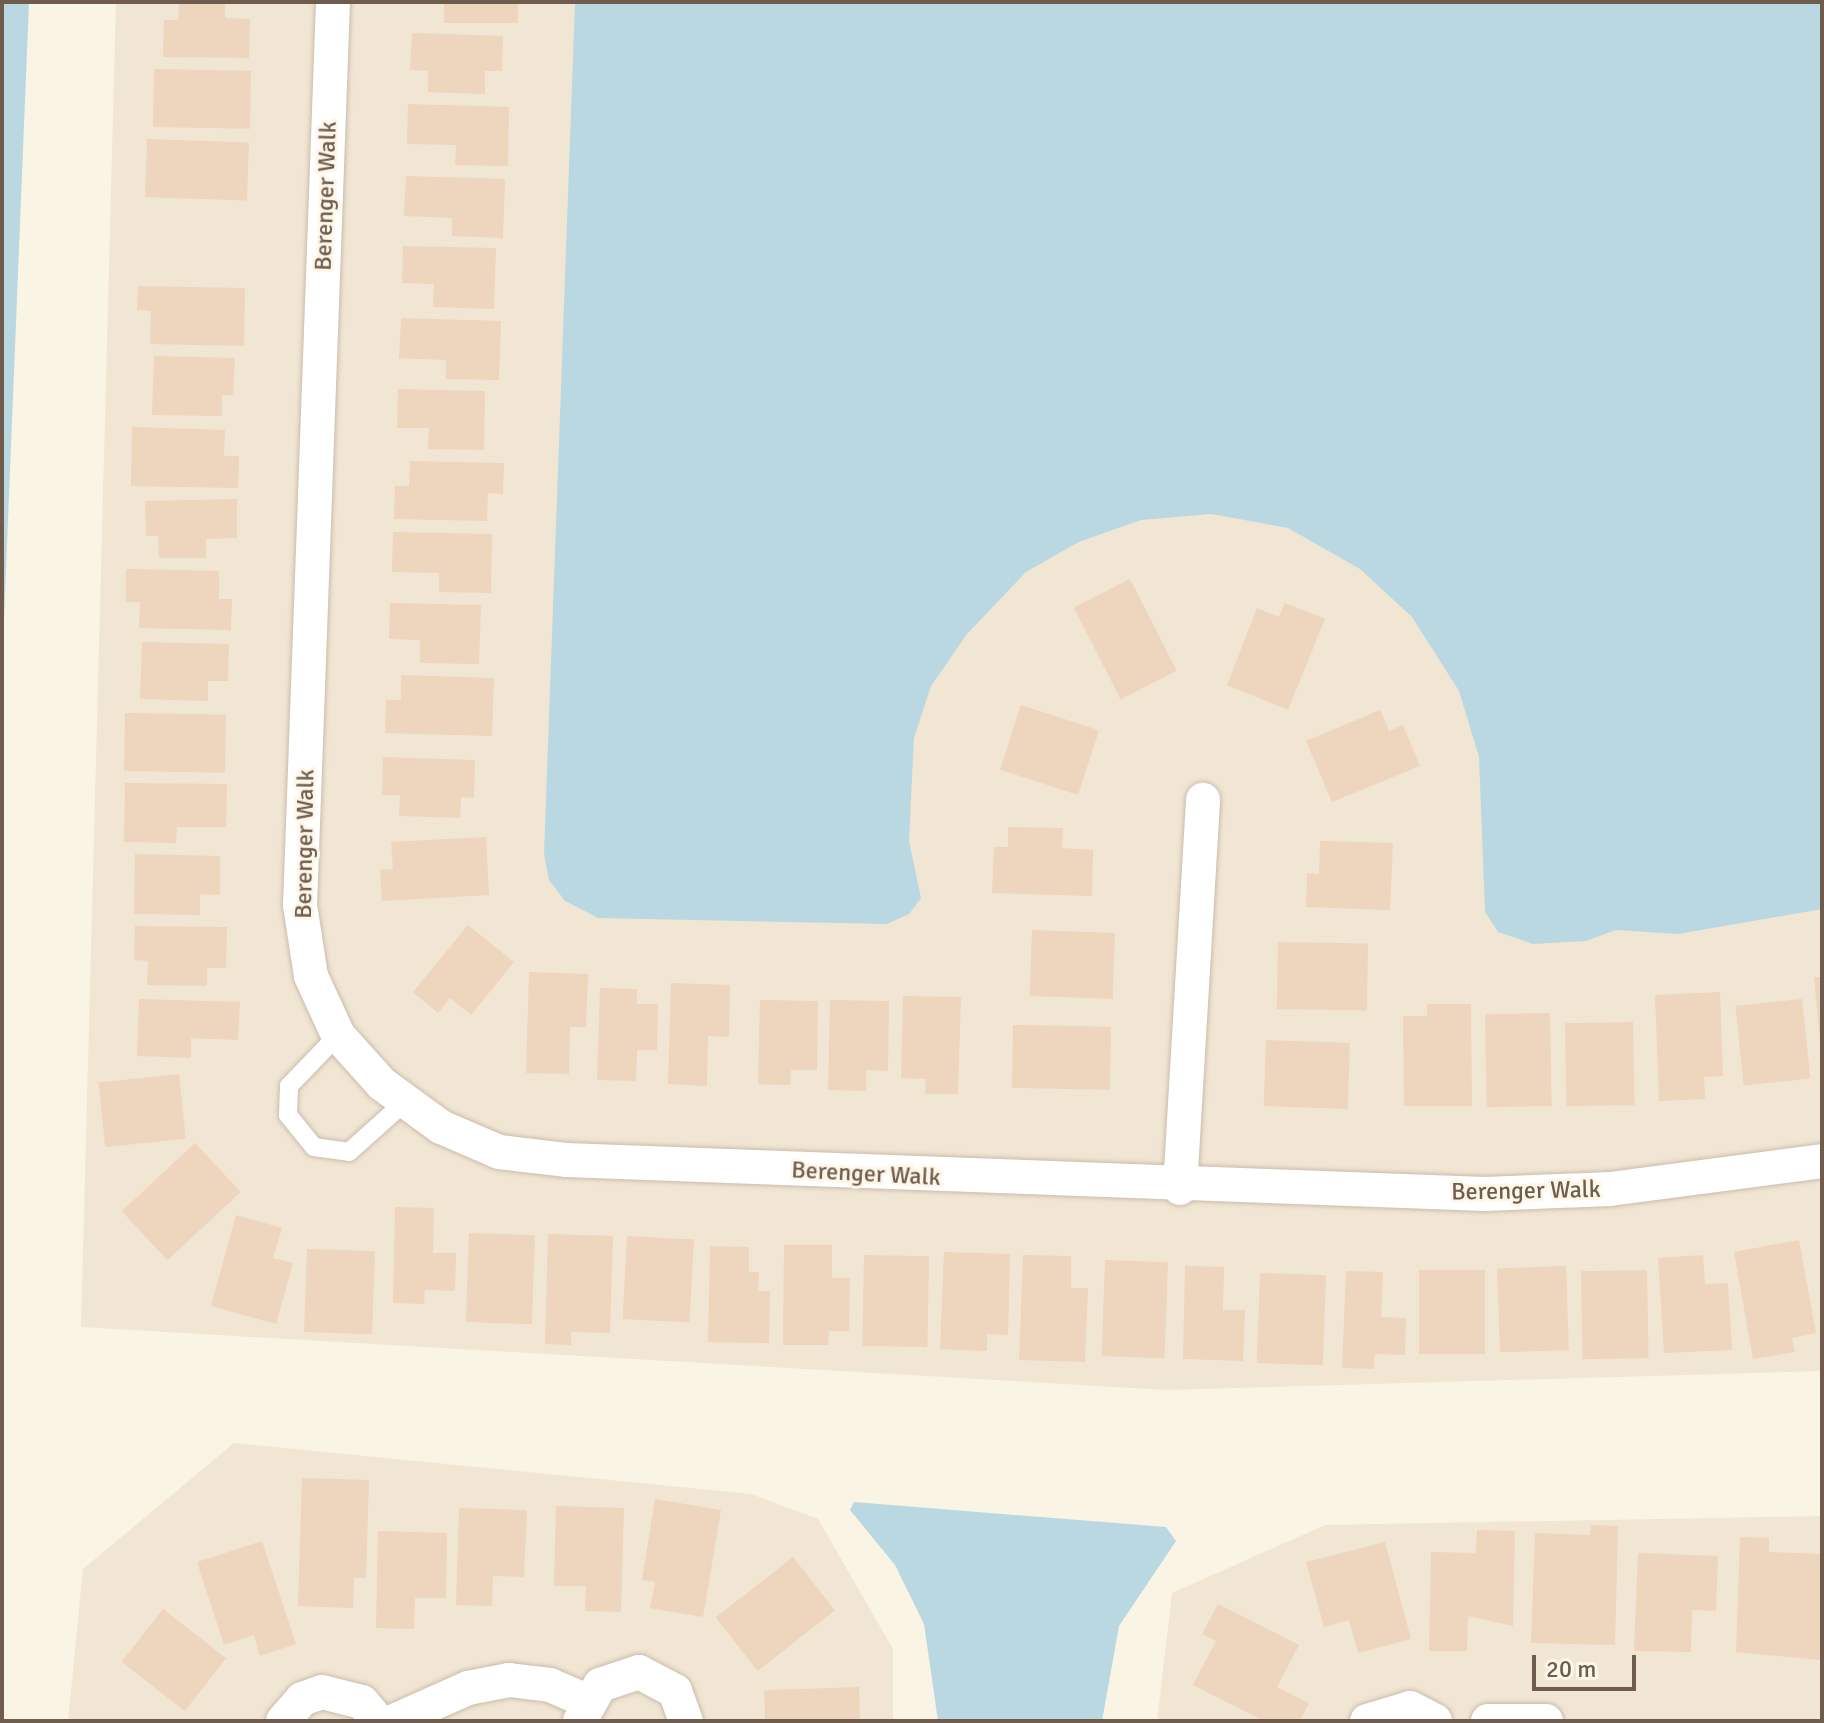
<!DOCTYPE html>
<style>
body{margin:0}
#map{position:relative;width:1824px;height:1723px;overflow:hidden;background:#faf4e4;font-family:Signika,sans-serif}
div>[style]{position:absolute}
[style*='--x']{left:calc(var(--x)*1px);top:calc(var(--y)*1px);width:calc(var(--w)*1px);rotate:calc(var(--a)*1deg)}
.residential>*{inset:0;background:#f1e6d3}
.water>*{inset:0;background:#bad8e2}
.building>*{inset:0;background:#edd5be;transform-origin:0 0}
.roads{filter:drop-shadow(0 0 2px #cabcab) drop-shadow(0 0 2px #cabcab)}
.lane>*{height:18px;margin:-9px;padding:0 9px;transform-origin:9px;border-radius:9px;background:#fff}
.street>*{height:34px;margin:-17px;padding:0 17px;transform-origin:17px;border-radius:17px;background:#fff}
span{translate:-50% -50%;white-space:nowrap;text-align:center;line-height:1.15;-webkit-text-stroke:6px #fdf7e9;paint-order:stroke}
.street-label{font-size:24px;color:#705c4c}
.frame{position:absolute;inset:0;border:4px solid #705c4c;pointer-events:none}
.scale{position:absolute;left:1532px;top:1655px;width:104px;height:36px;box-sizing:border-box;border:4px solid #705c4c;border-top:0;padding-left:10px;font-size:24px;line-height:28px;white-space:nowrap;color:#705c4c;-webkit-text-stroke:6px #fdf7e9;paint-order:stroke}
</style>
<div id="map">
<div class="residential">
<div style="clip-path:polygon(116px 2px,1822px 2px,1822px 1371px,1167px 1390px,81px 1327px)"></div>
<div style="clip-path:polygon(234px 1443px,751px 1494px,818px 1519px,893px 1649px,893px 1721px,68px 1721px,83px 1569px)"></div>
<div style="clip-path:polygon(1822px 1516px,1822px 1721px,1157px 1721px,1172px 1593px,1325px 1525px)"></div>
</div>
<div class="water">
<div style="clip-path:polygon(2px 2px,29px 2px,2px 668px)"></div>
<div style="clip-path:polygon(575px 2px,1822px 2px,1822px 909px,1678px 934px,1616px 930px,1586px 941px,1533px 944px,1498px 932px,1485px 912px,1479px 757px,1459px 691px,1412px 617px,1360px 569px,1288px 528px,1211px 514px,1141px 520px,1079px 542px,1026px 572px,967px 634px,931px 686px,914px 738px,909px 841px,921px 898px,909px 914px,887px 924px,598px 918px,565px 901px,549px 880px,544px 854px)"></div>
<div style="clip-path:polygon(854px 1502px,1166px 1527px,1176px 1541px,1119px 1626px,1102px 1721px,938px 1721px,924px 1624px,895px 1565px,850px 1510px)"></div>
</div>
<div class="building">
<div style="clip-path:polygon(179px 2px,225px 2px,225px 18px,250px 19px,249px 58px,163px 57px,164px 20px,178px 20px)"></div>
<div style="left:444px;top:2px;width:74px;height:21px"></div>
<div style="clip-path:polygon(412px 33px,503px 36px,502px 71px,485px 71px,485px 94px,428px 92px,428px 71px,410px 70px)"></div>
<div style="left:154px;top:69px;width:97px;height:58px;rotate:1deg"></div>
<div style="clip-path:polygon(408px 104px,509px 107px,508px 166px,455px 165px,456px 145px,407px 144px)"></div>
<div style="left:147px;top:139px;width:102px;height:58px;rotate:2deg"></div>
<div style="clip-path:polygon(406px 176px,505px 179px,503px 238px,452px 236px,452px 218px,404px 216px)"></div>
<div style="clip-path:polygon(403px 246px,496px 248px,494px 309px,433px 307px,434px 284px,402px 283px)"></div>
<div style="clip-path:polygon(138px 286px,245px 288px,244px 346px,150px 344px,151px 311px,137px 310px)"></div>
<div style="clip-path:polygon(401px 318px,501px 321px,499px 380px,446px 379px,446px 360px,399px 358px)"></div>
<div style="clip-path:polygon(154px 356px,235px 358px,233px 395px,222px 395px,222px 416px,152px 415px)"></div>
<div style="clip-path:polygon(398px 389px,485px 391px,484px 450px,428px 449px,429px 428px,397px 428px)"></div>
<div style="clip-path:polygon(132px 427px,225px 430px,224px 456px,239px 456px,238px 488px,131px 486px)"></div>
<div style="clip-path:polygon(410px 461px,504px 463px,503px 494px,488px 493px,487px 521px,394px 519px,395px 486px,409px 486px)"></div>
<div style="clip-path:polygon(237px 499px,237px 538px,206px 539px,206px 558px,159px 558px,158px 536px,146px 536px,145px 501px)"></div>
<div style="clip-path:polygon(393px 532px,492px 534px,491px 593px,439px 592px,439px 573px,392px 572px)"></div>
<div style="clip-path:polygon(126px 569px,219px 571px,219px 599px,232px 599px,231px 630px,139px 628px,140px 602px,126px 602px)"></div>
<div style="left:1130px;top:579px;width:103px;height:63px;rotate:63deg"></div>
<div style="clip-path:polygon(390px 603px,481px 605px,479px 664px,420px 663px,420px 640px,389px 639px)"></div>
<div style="clip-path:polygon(1285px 603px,1325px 619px,1288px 710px,1227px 685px,1257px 608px,1279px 617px)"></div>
<div style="clip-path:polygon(142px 642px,229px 644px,228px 681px,208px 681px,208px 701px,140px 699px)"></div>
<div style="clip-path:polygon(401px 675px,494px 678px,492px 736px,385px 733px,386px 700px,401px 700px)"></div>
<div style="left:1021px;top:705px;width:82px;height:68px;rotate:18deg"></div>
<div style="clip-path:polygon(1380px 710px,1389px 731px,1403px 725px,1420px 766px,1332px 802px,1306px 741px)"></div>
<div style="left:125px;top:713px;width:101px;height:58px;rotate:1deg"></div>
<div style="clip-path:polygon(383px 757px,475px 760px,474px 798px,461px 797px,460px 818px,399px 816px,400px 795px,382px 795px)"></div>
<div style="clip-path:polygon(125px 783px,227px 784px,226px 827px,177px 827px,176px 843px,124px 842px)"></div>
<div style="clip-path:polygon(1008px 827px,1063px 828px,1062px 848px,1093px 850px,1092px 896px,992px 893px,994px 847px,1008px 847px)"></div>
<div style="clip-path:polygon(486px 837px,489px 895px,382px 901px,380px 870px,393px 869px,391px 842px)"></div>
<div style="clip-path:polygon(1320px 841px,1393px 843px,1390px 910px,1306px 907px,1307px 873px,1319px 874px)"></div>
<div style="clip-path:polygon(135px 854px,220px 856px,220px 895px,200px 894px,200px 915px,134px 914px)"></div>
<div style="clip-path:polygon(468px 925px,514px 962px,471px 1015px,450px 998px,438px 1013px,413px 992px)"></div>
<div style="clip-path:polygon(135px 926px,227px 927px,226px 968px,207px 968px,207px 986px,147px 985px,148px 961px,134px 960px)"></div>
<div style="left:1032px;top:930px;width:83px;height:66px;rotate:2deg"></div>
<div style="left:1278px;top:942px;width:90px;height:67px;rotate:1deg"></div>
<div style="clip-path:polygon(529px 972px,588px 974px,586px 1027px,570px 1027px,569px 1074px,526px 1073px)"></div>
<div style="clip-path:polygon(1814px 977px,1822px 977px,1822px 1042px,1820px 1042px)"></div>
<div style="clip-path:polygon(671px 983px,730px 985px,729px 1037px,708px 1036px,707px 1086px,668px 1084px)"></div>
<div style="clip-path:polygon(600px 988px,637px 989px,637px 1004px,658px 1004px,657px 1050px,637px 1050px,636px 1081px,597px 1080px)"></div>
<div style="clip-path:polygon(1720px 992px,1723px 1076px,1704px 1077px,1705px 1099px,1659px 1101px,1655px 995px)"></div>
<div style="clip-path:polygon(903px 996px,961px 997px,958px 1094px,925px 1094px,926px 1079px,901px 1078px)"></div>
<div style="clip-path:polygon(139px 999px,240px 1002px,238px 1040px,191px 1038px,191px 1058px,137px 1056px)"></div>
<div style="left:1802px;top:999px;width:80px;height:67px;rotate:84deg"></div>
<div style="clip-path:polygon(760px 1000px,818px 1001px,817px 1070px,791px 1070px,790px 1085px,758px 1084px)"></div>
<div style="clip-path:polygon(830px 1000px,889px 1001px,888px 1071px,866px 1070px,866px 1091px,828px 1090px)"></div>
<div style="clip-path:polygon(1427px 1004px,1471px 1004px,1472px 1106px,1404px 1106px,1403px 1016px,1427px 1016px)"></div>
<div style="left:1550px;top:1013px;width:93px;height:65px;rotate:89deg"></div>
<div style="left:1633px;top:1022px;width:83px;height:68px;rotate:89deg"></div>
<div style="left:1013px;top:1025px;width:98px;height:63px;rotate:1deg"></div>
<div style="left:1266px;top:1040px;width:84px;height:66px;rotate:2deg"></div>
<div style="left:179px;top:1074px;width:65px;height:81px;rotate:84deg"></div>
<div style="left:195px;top:1143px;width:67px;height:100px;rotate:47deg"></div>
<div style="clip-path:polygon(395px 1207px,434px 1208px,433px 1253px,456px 1253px,455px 1291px,425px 1290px,424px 1304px,393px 1303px)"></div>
<div style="clip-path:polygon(236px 1215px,282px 1228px,273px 1258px,293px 1263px,276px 1324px,211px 1306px)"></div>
<div style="left:469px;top:1233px;width:66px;height:89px;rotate:2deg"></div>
<div style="clip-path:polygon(548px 1234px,613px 1236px,610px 1333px,571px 1332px,571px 1345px,545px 1344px)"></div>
<div style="left:627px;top:1236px;width:67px;height:83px;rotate:3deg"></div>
<div style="clip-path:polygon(1799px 1240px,1816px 1333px,1792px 1338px,1795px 1352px,1753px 1359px,1734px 1252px)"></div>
<div style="clip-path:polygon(784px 1245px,832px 1245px,832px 1278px,850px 1278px,849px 1331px,829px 1331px,828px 1345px,783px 1345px)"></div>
<div style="clip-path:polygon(710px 1246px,749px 1247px,749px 1272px,759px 1272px,758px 1291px,770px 1291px,769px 1343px,708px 1342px)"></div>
<div style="left:307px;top:1249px;width:68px;height:83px;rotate:2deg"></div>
<div style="clip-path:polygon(944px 1252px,1010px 1254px,1008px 1335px,987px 1334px,987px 1351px,940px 1349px)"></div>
<div style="left:864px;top:1255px;width:65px;height:91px;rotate:1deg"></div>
<div style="clip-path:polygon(1023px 1255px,1071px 1256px,1071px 1288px,1088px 1288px,1085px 1362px,1019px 1360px)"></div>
<div style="clip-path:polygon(1703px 1255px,1705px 1284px,1728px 1283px,1732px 1350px,1664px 1353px,1658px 1258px)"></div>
<div style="left:1105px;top:1260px;width:63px;height:96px;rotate:2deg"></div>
<div style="clip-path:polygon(1185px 1266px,1224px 1267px,1223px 1310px,1245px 1310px,1243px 1361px,1183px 1359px)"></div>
<div style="left:1566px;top:1266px;width:84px;height:69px;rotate:88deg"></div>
<div style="left:1419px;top:1270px;width:66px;height:84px"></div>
<div style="left:1647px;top:1270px;width:88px;height:66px;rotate:89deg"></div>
<div style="clip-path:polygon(1346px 1271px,1383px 1272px,1381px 1317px,1406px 1318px,1405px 1355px,1375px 1354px,1374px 1369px,1342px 1368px)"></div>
<div style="left:1260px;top:1273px;width:66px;height:90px;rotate:2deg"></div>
<div style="clip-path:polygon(302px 1478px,369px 1480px,366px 1578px,354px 1578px,353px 1608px,298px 1606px)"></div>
<div style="clip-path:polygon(655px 1499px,721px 1510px,703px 1617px,650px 1608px,655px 1582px,642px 1580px)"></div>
<div style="clip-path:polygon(556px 1506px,624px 1508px,621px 1612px,585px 1611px,586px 1586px,554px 1586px)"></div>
<div style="clip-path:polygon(459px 1508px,527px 1510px,524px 1577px,493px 1576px,492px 1606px,456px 1605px)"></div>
<div style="clip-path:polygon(1591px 1525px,1618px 1526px,1615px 1645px,1531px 1643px,1535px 1533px,1590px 1535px)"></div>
<div style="clip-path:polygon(1477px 1530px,1515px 1531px,1513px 1626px,1468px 1616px,1467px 1651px,1429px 1651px,1431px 1552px,1476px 1553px)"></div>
<div style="clip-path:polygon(378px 1531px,447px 1533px,446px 1598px,415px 1598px,414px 1629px,376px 1628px)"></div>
<div style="clip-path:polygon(1740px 1537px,1769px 1538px,1769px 1552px,1822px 1554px,1820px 1660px,1736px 1652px)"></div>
<div style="clip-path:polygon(262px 1541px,296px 1644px,260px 1656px,254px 1635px,224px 1645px,197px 1562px)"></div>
<div style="clip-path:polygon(1385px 1542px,1411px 1639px,1358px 1653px,1349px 1620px,1324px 1627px,1306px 1562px)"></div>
<div style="clip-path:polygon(1638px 1553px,1718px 1556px,1716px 1611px,1692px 1610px,1691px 1652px,1634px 1651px)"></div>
<div style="left:793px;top:1557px;width:68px;height:98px;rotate:52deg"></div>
<div style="clip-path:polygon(1218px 1604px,1299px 1645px,1277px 1687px,1309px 1703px,1300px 1721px,1264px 1721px,1193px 1685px,1216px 1641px,1202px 1634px)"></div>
<div style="left:163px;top:1609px;width:80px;height:67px;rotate:38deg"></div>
<div style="left:859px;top:1687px;width:34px;height:95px;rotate:88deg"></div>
</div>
<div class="roads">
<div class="lane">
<div style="--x:338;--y:1035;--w:71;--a:133.9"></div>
<div style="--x:289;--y:1086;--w:29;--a:92"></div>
<div style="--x:288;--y:1115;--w:41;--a:50.9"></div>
<div style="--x:314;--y:1147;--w:35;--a:8"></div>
<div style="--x:349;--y:1152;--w:75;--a:-41.8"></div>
</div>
<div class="street">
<div style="--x:333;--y:2;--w:904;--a:92.09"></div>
<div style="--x:300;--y:905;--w:72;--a:81.2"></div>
<div style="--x:311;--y:976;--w:65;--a:65.4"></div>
<div style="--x:338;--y:1035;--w:66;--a:48.1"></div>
<div style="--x:382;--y:1084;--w:73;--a:36.1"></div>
<div style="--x:441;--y:1127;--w:63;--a:23.3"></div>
<div style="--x:499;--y:1152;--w:67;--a:6.8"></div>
<div style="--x:566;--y:1160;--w:920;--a:2.12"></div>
<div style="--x:1485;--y:1194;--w:125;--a:-2.3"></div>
<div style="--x:1610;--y:1189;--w:214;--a:-7.5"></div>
<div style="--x:1180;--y:1188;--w:389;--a:-86.6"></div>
<div style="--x:283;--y:1721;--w:29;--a:-49"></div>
<div style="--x:302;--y:1699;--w:21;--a:-19"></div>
<div style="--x:322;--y:1692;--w:41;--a:14"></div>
<div style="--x:362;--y:1702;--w:25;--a:50"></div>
<div style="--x:394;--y:1721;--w:81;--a:-24"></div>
<div style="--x:468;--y:1688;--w:42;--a:-11"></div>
<div style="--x:509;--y:1680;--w:41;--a:7"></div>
<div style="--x:550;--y:1685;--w:40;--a:23.4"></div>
<div style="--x:580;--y:1721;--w:41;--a:-60.9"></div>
<div style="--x:600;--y:1685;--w:41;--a:-18.4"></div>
<div style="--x:639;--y:1672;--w:41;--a:27.8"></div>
<div style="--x:675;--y:1691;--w:32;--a:70"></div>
<div style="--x:1367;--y:1721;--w:45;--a:-16.8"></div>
<div style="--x:1410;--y:1708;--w:28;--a:27"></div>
<div style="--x:1488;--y:1721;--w:58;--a:0"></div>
</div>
</div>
<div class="street-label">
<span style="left:326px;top:196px;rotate:-88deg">Berenger Walk</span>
<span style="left:305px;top:844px;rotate:-89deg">Berenger Walk</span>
<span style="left:866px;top:1174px;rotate:3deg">Berenger Walk</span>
<span style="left:1526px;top:1191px;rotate:-1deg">Berenger Walk</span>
</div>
<div class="frame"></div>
<div class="scale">20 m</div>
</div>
